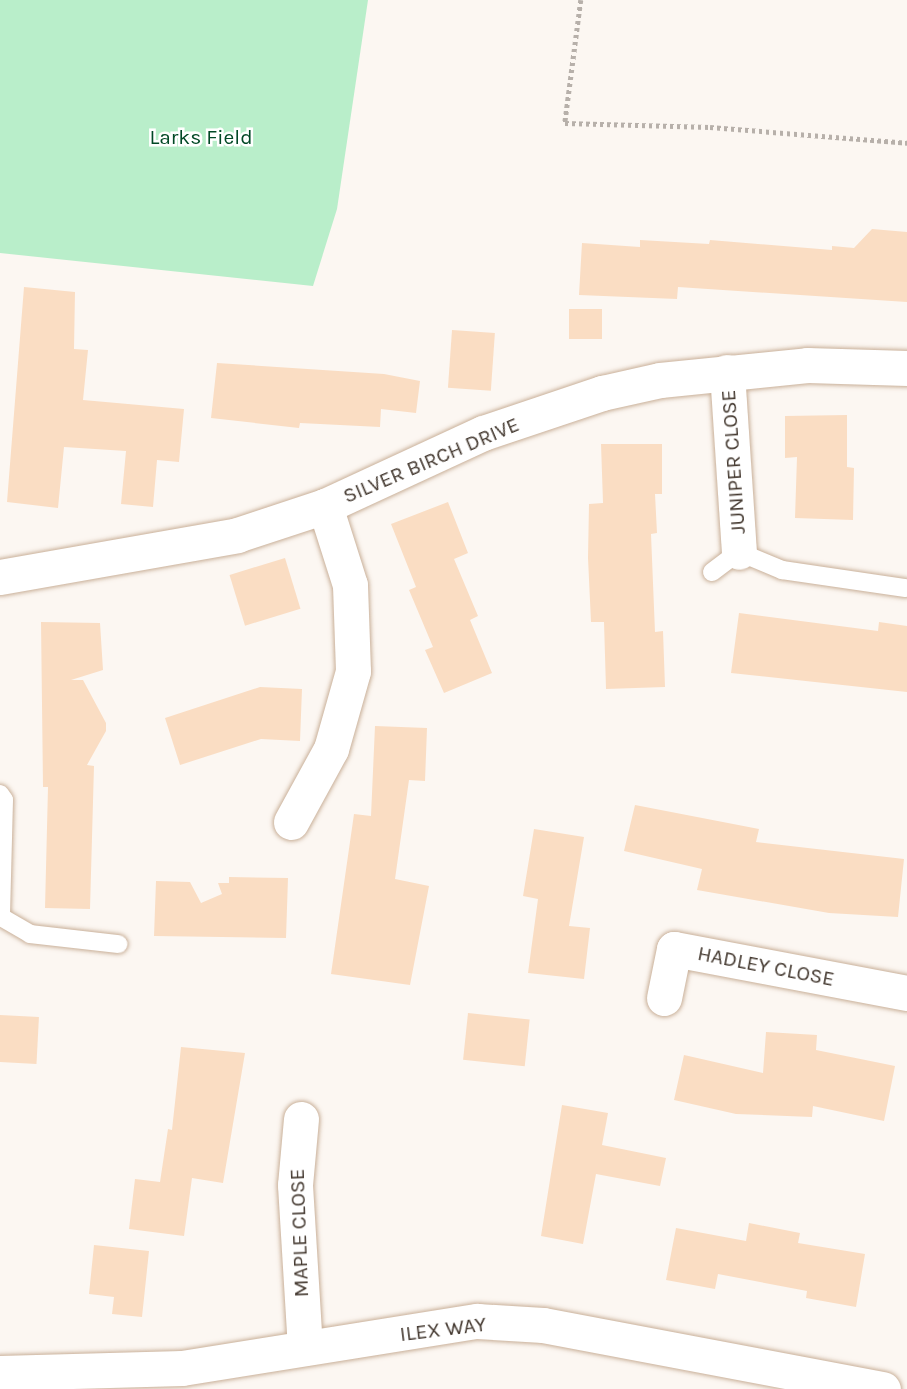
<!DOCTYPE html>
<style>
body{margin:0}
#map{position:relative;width:907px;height:1389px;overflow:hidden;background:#fcf7f2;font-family:Karla,sans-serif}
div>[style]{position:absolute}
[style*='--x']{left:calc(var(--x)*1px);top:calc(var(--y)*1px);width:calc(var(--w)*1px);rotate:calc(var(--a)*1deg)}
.green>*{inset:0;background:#b9eeca}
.building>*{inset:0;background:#faddc3;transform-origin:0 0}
.path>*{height:4.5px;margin-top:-2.25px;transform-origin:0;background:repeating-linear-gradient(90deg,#b7b0aa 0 3.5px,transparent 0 7px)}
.roads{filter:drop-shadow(0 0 2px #c9b099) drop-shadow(0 0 2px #c9b099)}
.service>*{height:18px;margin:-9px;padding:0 9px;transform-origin:9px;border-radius:9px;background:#fff}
.minor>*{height:35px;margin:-17.5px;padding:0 17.5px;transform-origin:17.5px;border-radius:17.5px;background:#fff}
span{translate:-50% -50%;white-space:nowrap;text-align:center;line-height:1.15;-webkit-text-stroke:5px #fff;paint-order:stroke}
.park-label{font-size:21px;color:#004825}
.street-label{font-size:21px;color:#443930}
</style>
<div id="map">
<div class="green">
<div style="clip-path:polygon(0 0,368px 0,337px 209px,313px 286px,0 253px)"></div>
</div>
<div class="building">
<div style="clip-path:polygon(872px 229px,907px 232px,907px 302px,678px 287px,677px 299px,579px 295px,582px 243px,640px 247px,640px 240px,709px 244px,710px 240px,832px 250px,832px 246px,854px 248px)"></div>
<div style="clip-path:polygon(24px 287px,75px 292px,74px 349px,88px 350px,83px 400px,184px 409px,179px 462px,157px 460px,153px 507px,121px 504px,126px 451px,64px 447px,58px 508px,7px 502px)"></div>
<div style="left:569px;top:309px;width:33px;height:30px"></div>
<div style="left:452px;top:330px;width:43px;height:58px;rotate:4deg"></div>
<div style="clip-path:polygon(217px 363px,384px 374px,420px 381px,416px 413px,381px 409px,380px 427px,300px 423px,299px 428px,211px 418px)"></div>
<div style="clip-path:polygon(847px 415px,847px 467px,854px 468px,853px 520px,795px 518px,797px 457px,785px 458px,785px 416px)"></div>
<div style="clip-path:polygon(601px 444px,662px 444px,662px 494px,655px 494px,657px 533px,651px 534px,655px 632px,663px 631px,665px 687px,606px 689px,604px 622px,591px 622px,588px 558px,589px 504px,603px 503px)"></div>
<div style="clip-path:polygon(448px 502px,468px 553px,454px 559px,478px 616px,470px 620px,492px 673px,444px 693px,425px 650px,433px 647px,409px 590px,416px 587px,391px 524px)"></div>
<div style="left:285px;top:558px;width:53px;height:58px;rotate:73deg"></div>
<div style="clip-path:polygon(739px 613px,878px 631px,879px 622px,907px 626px,907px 692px,731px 673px)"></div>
<div style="clip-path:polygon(41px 622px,100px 623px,103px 670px,71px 680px,83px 680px,106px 723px,106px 731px,87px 765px,94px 766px,90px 909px,45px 908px,48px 787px,43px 787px)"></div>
<div style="clip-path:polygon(260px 687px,302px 689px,300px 741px,261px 739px,180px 765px,165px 718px)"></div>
<div style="clip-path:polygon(375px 726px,427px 728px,425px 781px,409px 780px,395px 879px,429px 886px,410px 985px,331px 974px,354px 814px,371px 816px)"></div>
<div style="clip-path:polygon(635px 805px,759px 829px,756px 842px,904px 859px,898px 917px,829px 913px,697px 890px,702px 869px,624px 851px)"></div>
<div style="clip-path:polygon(534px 829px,584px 837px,569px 926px,590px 928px,584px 979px,528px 973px,538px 899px,523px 896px)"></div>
<div style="clip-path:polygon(229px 877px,288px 878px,286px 938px,154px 936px,156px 881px,190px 882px,201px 903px,222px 894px,218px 883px,229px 883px)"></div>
<div style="left:468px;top:1013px;width:62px;height:47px;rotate:6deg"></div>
<div style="left:0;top:1015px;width:39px;height:47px;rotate:3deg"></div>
<div style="clip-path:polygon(766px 1032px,817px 1035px,816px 1050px,895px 1066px,884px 1121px,813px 1106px,812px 1117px,736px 1114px,674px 1100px,684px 1055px,763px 1073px)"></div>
<div style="clip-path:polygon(181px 1047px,245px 1053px,223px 1183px,192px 1178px,184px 1236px,129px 1229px,135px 1179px,160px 1182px,168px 1129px,172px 1130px)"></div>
<div style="clip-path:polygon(562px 1105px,608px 1113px,602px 1145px,666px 1158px,660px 1186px,596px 1174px,583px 1244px,541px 1236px)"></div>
<div style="clip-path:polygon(749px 1223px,800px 1233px,798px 1243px,865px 1254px,856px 1307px,806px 1298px,807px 1291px,718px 1274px,715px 1289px,666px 1280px,676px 1228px,746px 1241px)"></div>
<div style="clip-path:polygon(94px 1245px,149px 1251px,142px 1317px,112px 1314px,114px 1297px,89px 1294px)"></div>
</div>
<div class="path">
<div style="--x:581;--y:0;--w:124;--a:97.4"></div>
<div style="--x:565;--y:123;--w:145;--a:1.6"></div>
<div style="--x:710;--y:127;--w:198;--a:4.6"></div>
</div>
<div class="roads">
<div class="service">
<div style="--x:712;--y:572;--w:34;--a:-37"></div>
<div style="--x:739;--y:552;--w:47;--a:22.7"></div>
<div style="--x:782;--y:570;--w:125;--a:8.3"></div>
<div style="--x:0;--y:794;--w:7;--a:56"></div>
<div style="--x:4;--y:800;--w:117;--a:91.5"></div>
<div style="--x:1;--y:917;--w:34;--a:30"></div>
<div style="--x:30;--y:934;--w:89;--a:6.5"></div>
</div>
<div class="minor">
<div style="--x:727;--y:372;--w:180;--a:86.2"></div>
<div style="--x:0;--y:577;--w:241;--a:-10"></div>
<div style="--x:237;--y:535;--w:93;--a:-18.2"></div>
<div style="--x:325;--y:506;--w:174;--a:-24.8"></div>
<div style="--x:483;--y:433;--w:126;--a:-18.6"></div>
<div style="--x:602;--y:393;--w:59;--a:-12.6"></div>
<div style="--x:660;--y:380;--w:148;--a:-5.8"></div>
<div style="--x:807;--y:365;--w:100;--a:1.7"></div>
<div style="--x:291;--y:822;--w:83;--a:-61.3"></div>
<div style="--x:331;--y:749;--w:81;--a:-74.2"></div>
<div style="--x:353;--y:671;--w:86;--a:-92"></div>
<div style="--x:350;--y:585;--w:83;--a:-107.6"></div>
<div style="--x:664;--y:998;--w:50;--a:-78.5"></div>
<div style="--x:674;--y:949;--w:237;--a:10.7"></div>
<div style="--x:301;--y:1119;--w:66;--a:95.2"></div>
<div style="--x:295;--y:1185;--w:163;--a:86.5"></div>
<div style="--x:0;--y:1373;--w:182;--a:-1.6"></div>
<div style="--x:182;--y:1368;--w:299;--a:-9.1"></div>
<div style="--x:477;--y:1321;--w:66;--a:3.5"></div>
<div style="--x:543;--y:1325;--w:346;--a:10.7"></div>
</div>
</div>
<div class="park-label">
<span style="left:201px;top:137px">Larks Field</span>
</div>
<div class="street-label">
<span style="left:431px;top:460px;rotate:-23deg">SILVER BIRCH DRIVE</span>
<span style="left:733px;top:462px;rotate:-94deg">JUNIPER CLOSE</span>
<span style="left:766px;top:966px;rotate:11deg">HADLEY CLOSE</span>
<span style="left:299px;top:1233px;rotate:-92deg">MAPLE CLOSE</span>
<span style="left:443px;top:1329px;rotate:-7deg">ILEX WAY</span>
</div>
</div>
